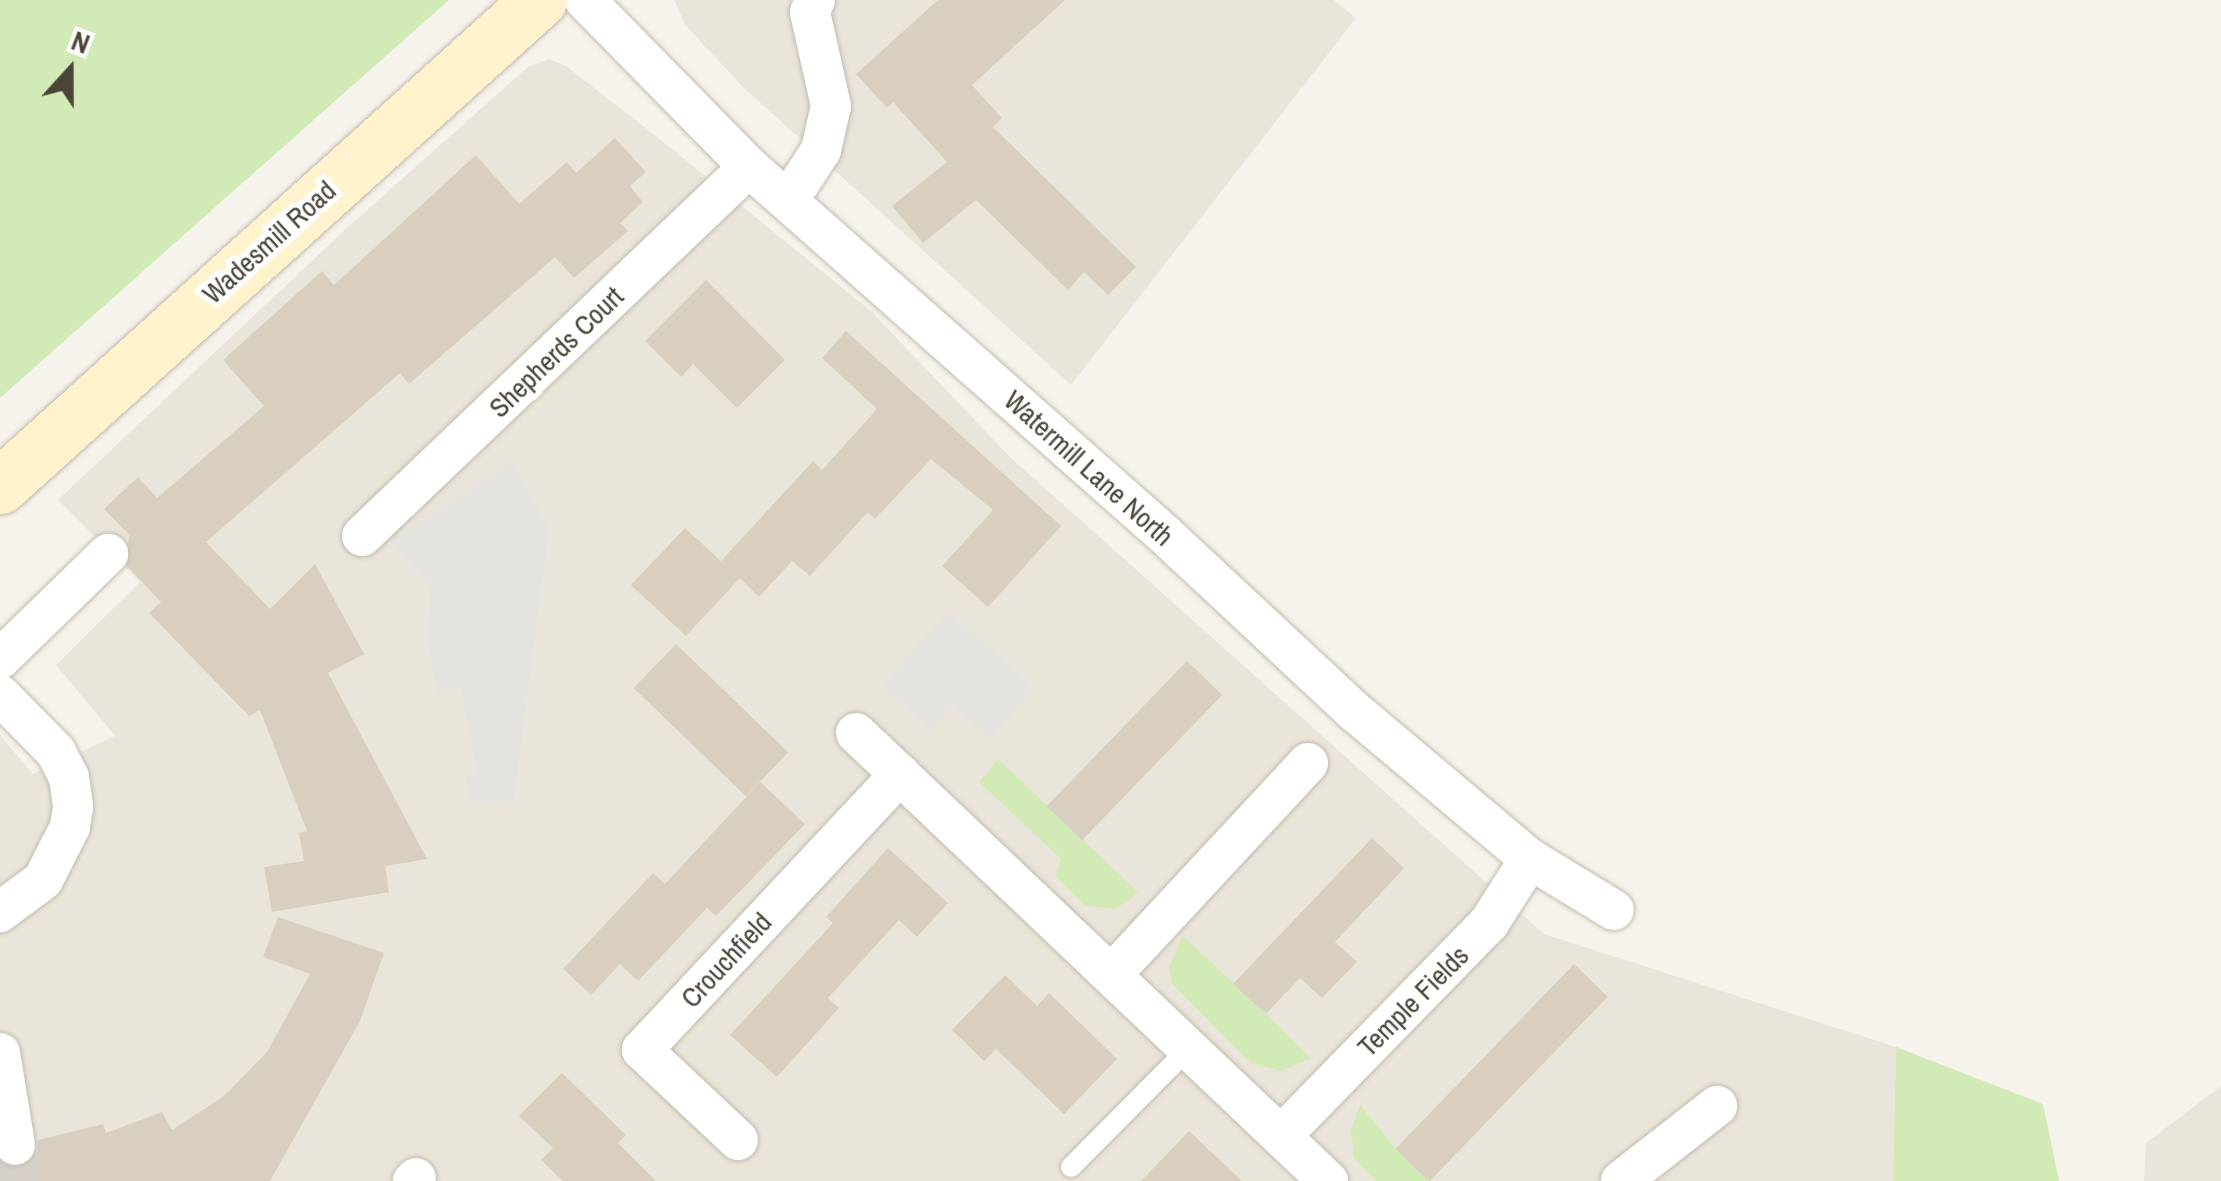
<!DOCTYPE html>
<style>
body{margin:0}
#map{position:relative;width:2221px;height:1181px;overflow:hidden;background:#f6f3ec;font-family:"Archivo Narrow",sans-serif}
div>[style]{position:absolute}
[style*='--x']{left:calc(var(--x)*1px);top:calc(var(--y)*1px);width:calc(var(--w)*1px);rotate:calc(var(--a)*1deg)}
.residential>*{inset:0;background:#eae5da}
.green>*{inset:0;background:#d2eab5}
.parking>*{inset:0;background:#e5e3e0}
.building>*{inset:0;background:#d8cfc1;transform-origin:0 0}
.minor-tunnel>*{height:40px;margin-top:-20px;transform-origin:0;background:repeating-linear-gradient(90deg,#d4d0c8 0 40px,transparent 0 60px)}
.roads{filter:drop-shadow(0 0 2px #c2bbae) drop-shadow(0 0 2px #c2bbae)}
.service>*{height:20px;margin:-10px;padding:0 10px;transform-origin:10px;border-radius:10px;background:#fff}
.minor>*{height:40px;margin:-20px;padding:0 20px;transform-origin:20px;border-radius:20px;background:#fff}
.secondary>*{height:55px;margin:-27.5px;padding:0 27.5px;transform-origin:27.5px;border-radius:27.5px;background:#fff3cd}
span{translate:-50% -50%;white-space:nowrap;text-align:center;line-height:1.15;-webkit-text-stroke:10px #fff;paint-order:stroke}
.street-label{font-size:28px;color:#4b4439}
.north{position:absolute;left:20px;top:20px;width:100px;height:100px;-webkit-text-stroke:8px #fff;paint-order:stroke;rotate:21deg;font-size:28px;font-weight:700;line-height:40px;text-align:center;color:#4b4439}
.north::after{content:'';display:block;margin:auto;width:35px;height:45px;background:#4b4439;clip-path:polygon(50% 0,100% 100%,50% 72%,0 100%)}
</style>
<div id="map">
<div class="residential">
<div style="clip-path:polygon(674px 0,1334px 0,1356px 18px,1071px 385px,744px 88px,686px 26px)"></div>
<div style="clip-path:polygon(549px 59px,566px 66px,662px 141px,872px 312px,1011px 458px,1544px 934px,1896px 1047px,1893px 1181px,0 1181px,0 735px,33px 774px,115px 736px,56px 665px,140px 582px,58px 500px,348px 227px,528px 67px)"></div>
<div style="clip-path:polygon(2221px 1086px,2221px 1181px,2144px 1181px,2146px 1143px)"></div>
</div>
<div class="green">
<div style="clip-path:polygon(0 0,449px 0,0 398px)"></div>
<div style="clip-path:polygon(998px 759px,1139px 893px,1115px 909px,1085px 905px,1055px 876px,1061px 859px,979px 782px)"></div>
<div style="clip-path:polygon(1183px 936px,1266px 1014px,1311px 1058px,1282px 1071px,1251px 1063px,1172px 984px,1169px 967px)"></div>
<div style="clip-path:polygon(1896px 1047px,2043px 1104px,2059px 1181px,1893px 1181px)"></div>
<div style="clip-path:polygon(1360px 1105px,1396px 1149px,1431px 1181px,1376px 1181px,1354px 1158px,1351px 1130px)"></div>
</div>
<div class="parking">
<div style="clip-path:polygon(512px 461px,549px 528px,513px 806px,468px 802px,466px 777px,477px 774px,461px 689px,437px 696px,428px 640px,431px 587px,390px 540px)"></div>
<div style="clip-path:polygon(948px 611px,1035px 688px,990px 738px,953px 706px,931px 731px,881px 686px)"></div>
</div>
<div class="building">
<div style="clip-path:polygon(938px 0,1065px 0,972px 85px,1002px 118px,993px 127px,1136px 267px,1108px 295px,1084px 272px,1068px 290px,976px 200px,923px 243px,892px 206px,947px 162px,893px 102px,887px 108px,856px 74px)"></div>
<div style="clip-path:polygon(615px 138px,646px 172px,630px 186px,643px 202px,620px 223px,628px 231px,574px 278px,555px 257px,409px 384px,400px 373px,206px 542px,270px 609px,315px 564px,364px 654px,328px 673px,427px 859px,385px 866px,389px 892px,272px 912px,264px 867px,304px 861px,299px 833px,307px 831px,260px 710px,249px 716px,149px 613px,161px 602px,127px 566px,129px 535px,104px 509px,138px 477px,157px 498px,264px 406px,223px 360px,322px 271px,334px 285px,476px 155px,519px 204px,567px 162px,576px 173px)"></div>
<div style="clip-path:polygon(706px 280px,785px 360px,737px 408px,693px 364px,681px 377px,645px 341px)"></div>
<div style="clip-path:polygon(846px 331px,1061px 526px,988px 607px,942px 566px,993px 510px,931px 459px,875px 519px,868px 512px,810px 576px,792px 561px,759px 597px,740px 578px,686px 636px,631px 585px,685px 528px,735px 574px,721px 561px,813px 461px,822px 470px,877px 409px,822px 358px)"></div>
<div style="left:676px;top:644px;width:156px;height:61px;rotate:44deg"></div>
<div style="left:1187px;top:661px;width:49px;height:202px;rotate:44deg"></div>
<div style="clip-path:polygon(760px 782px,805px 824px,716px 916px,707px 908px,638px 981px,620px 964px,591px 995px,563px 969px,653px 873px,665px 884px)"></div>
<div style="clip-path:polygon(1372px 838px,1404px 868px,1335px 942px,1357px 962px,1322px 998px,1300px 978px,1266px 1014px,1233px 984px)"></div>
<div style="clip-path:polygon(888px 848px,948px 903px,917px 937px,899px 920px,828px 998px,839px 1008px,777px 1077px,730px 1035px,833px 923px,826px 917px)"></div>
<div style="clip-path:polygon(278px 917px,384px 953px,360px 1021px,270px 1181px,0 1181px,0 1163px,18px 1168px,29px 1164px,37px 1154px,38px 1140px,103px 1124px,106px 1133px,162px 1112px,172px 1130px,224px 1096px,267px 1052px,310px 974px,263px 957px)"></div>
<div style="left:1574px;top:964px;width:47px;height:257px;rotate:44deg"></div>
<div style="clip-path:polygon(1005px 975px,1037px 1006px,1049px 993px,1117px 1059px,1064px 1114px,996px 1049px,984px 1061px,952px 1030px)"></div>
<div style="clip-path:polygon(562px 1073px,626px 1135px,618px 1143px,656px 1181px,563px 1181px,541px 1160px,553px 1148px,519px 1116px)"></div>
<div style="clip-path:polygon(1189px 1131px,1242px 1181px,1141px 1181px)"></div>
</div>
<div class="minor-tunnel">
<div style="--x:15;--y:1145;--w:36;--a:87"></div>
</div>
<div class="roads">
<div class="service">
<div style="--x:1071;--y:1167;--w:166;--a:-45.2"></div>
</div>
<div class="minor">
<div style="--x:585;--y:0;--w:234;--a:45.5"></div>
<div style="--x:749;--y:167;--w:554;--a:41.49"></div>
<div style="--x:1164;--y:534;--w:260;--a:43"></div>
<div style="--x:1354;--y:711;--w:230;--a:40.1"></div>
<div style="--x:1530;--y:859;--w:98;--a:31.3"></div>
<div style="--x:788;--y:201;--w:61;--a:-57.1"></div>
<div style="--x:821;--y:150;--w:45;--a:-77.2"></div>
<div style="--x:831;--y:106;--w:96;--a:-102.6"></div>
<div style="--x:810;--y:12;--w:13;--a:-67"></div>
<div style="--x:362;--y:536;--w:535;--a:-43.64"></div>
<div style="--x:0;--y:659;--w:151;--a:-44.2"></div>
<div style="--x:0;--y:695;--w:80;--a:45.5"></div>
<div style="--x:56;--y:752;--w:28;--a:63"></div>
<div style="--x:69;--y:777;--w:30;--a:82"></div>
<div style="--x:73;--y:807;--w:20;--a:99"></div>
<div style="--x:70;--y:827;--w:59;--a:117"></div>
<div style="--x:43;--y:880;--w:54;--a:143.3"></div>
<div style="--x:856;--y:733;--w:651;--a:43.51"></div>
<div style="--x:1112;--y:974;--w:288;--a:-47.1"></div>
<div style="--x:0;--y:1053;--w:93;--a:80.7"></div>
<div style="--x:1283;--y:1134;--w:295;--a:-45.7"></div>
<div style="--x:1489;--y:923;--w:76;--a:-57.4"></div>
<div style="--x:738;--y:1140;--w:132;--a:-136.8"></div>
<div style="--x:642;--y:1050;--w:378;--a:-46.9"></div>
<div style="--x:413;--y:1181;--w:4;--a:-45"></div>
<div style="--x:1621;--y:1181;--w:122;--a:-38"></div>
</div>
<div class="secondary">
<div style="--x:0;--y:486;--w:726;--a:-42.04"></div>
</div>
</div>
<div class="street-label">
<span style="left:269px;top:242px;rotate:-42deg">Wadesmill Road</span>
<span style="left:556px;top:352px;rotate:-44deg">Shepherds Court</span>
<span style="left:1089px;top:468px;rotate:42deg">Watermill Lane North</span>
<span style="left:726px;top:960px;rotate:-47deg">Crouchfield</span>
<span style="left:1413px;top:1001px;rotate:-45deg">Temple Fields</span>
</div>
<div class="north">N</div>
</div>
